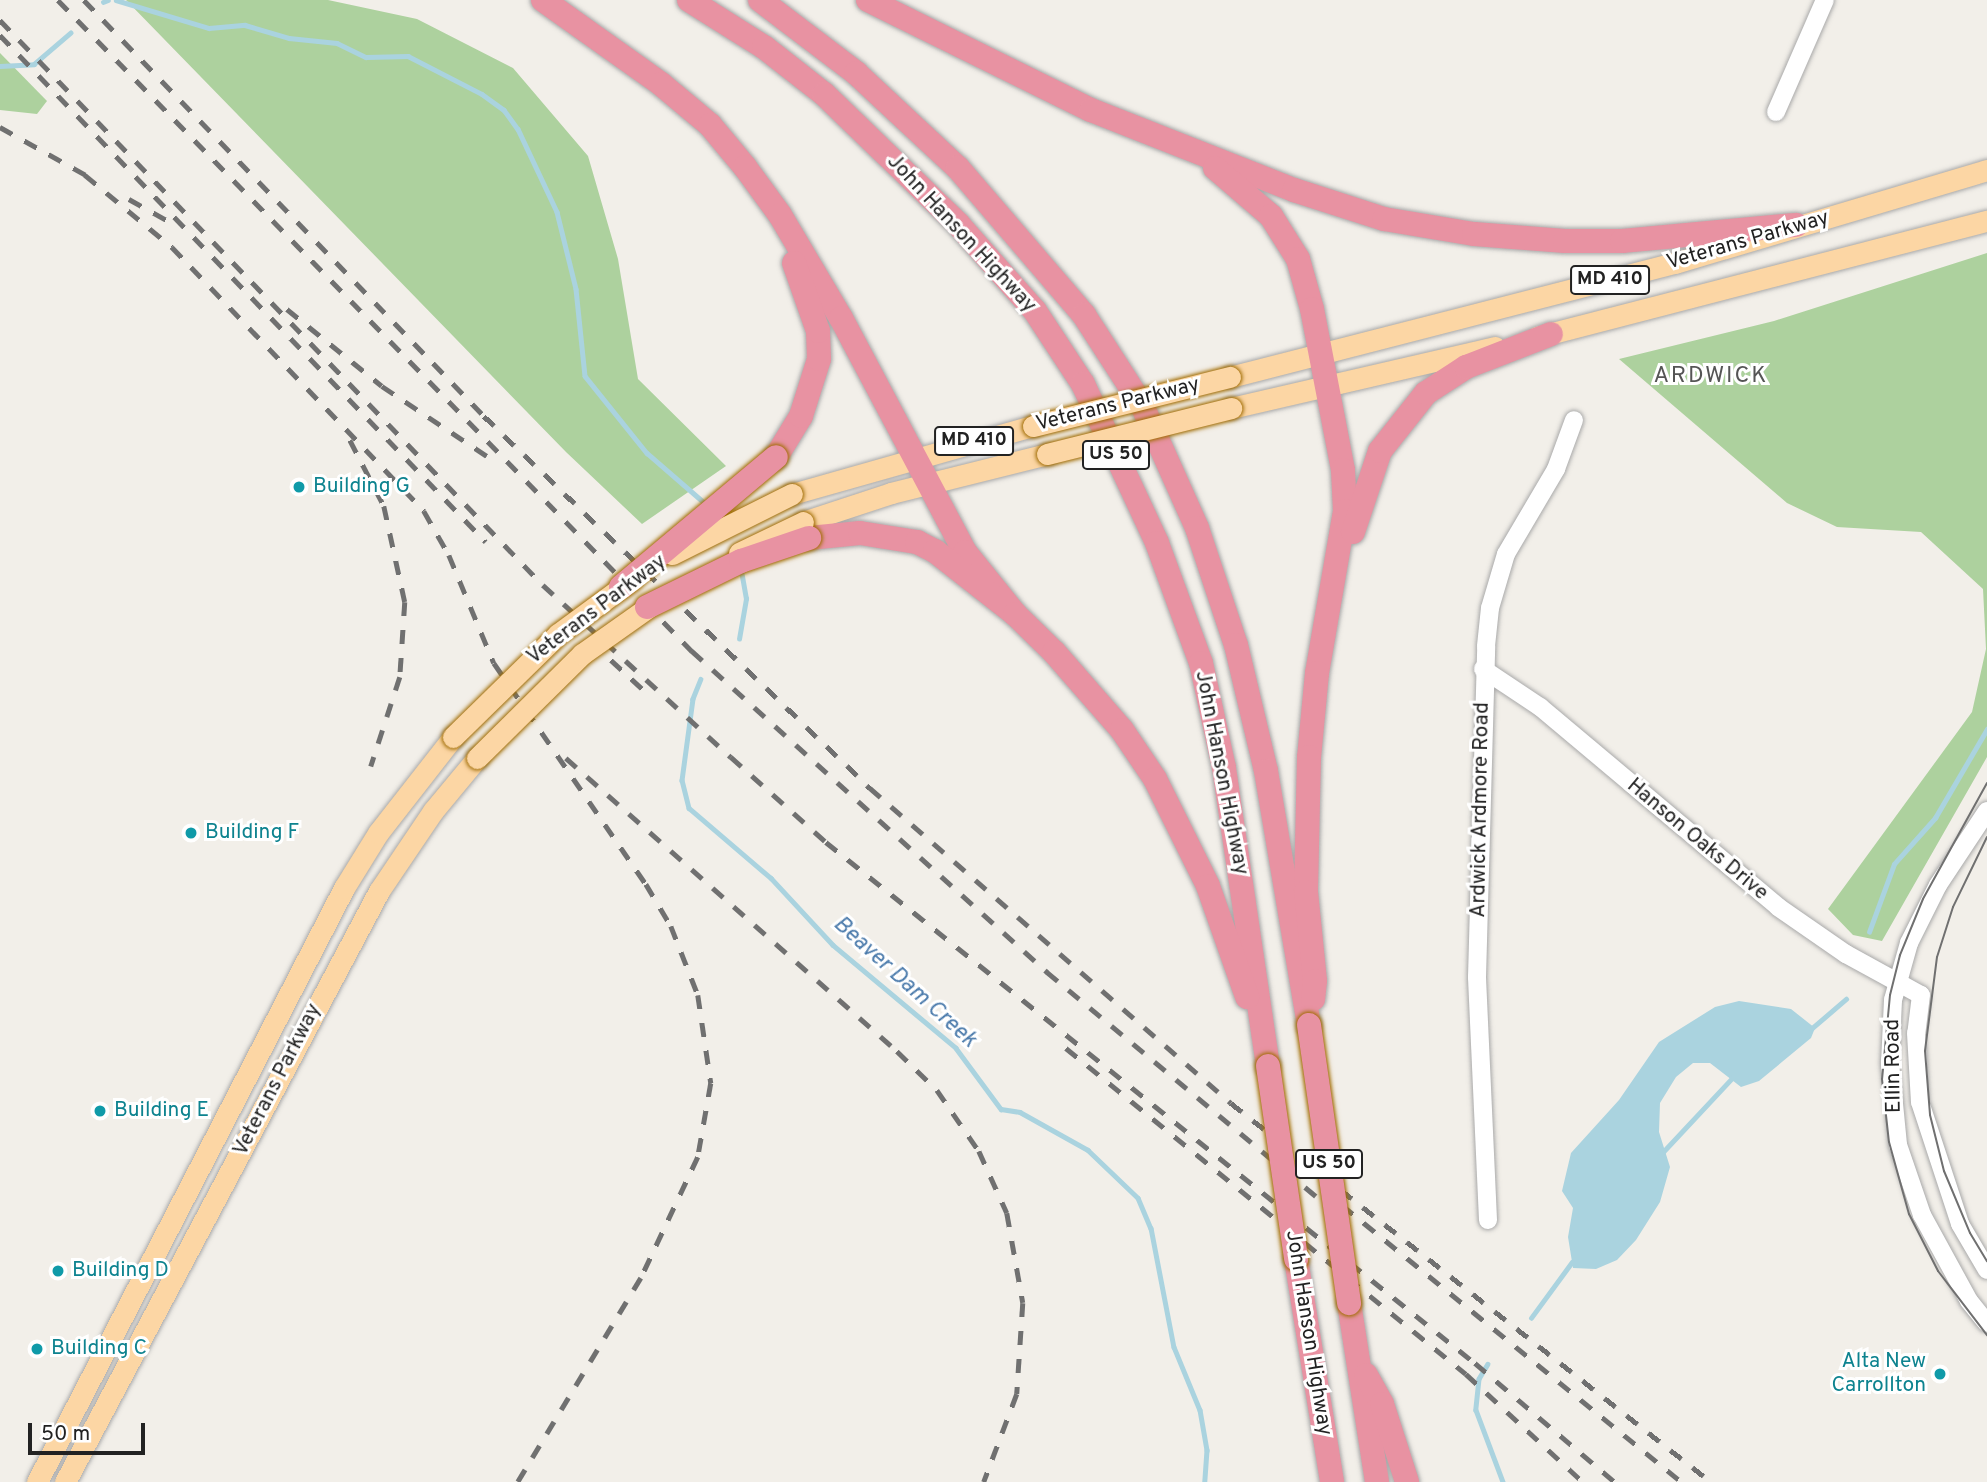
<!DOCTYPE html>
<style>
body{margin:0}
#map{position:relative;width:1987px;height:1482px;overflow:hidden;background:#f2efe9;font-family:Overpass,sans-serif}
div>[style]{position:absolute}
[style*='--x']{left:calc(var(--x)*1px);top:calc(var(--y)*1px);width:calc(var(--w)*1px);rotate:calc(var(--a)*1deg)}
.forest>*{inset:0;background:#add19e}
.water>*{inset:0;background:#aad3df}
.stream>*{height:4.5px;margin:-2.25px;padding:0 2.25px;transform-origin:2.25px;border-radius:2.25px;background:#aad3df}
.roads{filter:drop-shadow(0 0 2px #a9a9a9) drop-shadow(0 0 2px #a9a9a9)}
.minor>*{height:18px;margin:-9px;padding:0 9px;transform-origin:9px;border-radius:9px;background:#fff}
.major>*{height:21px;margin:-10.5px;padding:0 10.5px;transform-origin:10.5px;border-radius:10.5px;background:#fcd6a4}
.highway>*{height:24px;margin:-12px;padding:0 12px;transform-origin:12px;border-radius:12px;background:#e892a2}
.tram>*{height:2px;margin:-1px;padding:0 1px;transform-origin:1px;border-radius:1px;background:#707070}
.rail>*{height:4.5px;margin-top:-2.25px;transform-origin:0;background:repeating-linear-gradient(90deg,#707070 0 14px,transparent 0 28px)}
.bridges{filter:drop-shadow(0 0 2px #a06b00) drop-shadow(0 0 2px #a06b00)}
.major-bridge>*{height:21px;margin:-10.5px;padding:0 10.5px;transform-origin:10.5px;border-radius:10.5px;background:#fcd6a4}
.highway-bridge>*{height:24px;margin:-12px;padding:0 12px;transform-origin:12px;border-radius:12px;background:#e892a2}
.dots>*{width:19px;height:19px;translate:-50% -50%;box-sizing:border-box;border:4px solid #fff;border-radius:50%}
span{translate:-50% -50%;white-space:nowrap;text-align:center;line-height:1.15;-webkit-text-stroke:6px #fff;paint-order:stroke}
.shield-label span{padding:2px 5px;background:#fff;border:2px solid;border-radius:5px;-webkit-text-stroke-width:0}
.shield-label{font-size:19px;color:#222;font-weight:700}
.street-label{font-size:21px;color:#222}
.culture-label{font-size:21px;color:#0d838f}
.left{translate:0 -50%;text-align:left}
.right{translate:-100% -50%;text-align:right}
.neighbourhood-label{font-size:23px;color:#555;letter-spacing:2px}
.water-label{font-size:23px;color:#4a7aab;font-style:italic}
.scale{position:absolute;left:28px;top:1423px;width:117px;height:32px;box-sizing:border-box;border:4px solid #222;border-top:0;padding-left:9px;font-size:21px;line-height:24px;white-space:nowrap;color:#222;-webkit-text-stroke:5px #fff;paint-order:stroke}
</style>
<div id="map">
<div class="forest">
<div style="clip-path:polygon(126px 0,328px 0,417px 19px,513px 68px,588px 156px,618px 259px,638px 379px,726px 466px,642px 524px,566px 452px)"></div>
<div style="clip-path:polygon(0 53px,47px 101px,37px 114px,0 110px)"></div>
<div style="clip-path:polygon(1987px 253px,1987px 757px,1882px 941px,1853px 935px,1828px 909px,1972px 712px,1986px 649px,1983px 589px,1921px 532px,1837px 527px,1787px 503px,1619px 359px,1774px 321px)"></div>
</div>
<div class="water">
<div style="clip-path:polygon(1739px 1001px,1791px 1009px,1815px 1028px,1811px 1038px,1759px 1081px,1741px 1087px,1710px 1063px,1693px 1063px,1676px 1077px,1660px 1103px,1659px 1132px,1670px 1167px,1660px 1202px,1636px 1240px,1617px 1260px,1596px 1269px,1573px 1268px,1568px 1237px,1573px 1208px,1562px 1191px,1571px 1153px,1619px 1100px,1659px 1042px,1715px 1007px)"></div>
</div>
<div class="stream">
<div style="--x:116;--y:0;--w:97;--a:16.8"></div>
<div style="--x:209;--y:28;--w:36;--a:-5"></div>
<div style="--x:245;--y:25;--w:46;--a:16.5"></div>
<div style="--x:289;--y:38;--w:48;--a:5.9"></div>
<div style="--x:337;--y:43;--w:32;--a:26"></div>
<div style="--x:366;--y:57;--w:42;--a:-1.4"></div>
<div style="--x:408;--y:56;--w:83;--a:27.2"></div>
<div style="--x:482;--y:94;--w:27;--a:36"></div>
<div style="--x:504;--y:110;--w:24;--a:54"></div>
<div style="--x:518;--y:129;--w:92;--a:64.8"></div>
<div style="--x:557;--y:212;--w:79;--a:76.1"></div>
<div style="--x:576;--y:289;--w:87;--a:84.1"></div>
<div style="--x:585;--y:376;--w:99;--a:51.2"></div>
<div style="--x:647;--y:453;--w:79;--a:40.9"></div>
<div style="--x:103;--y:2;--w:5;--a:-22"></div>
<div style="--x:0;--y:66;--w:34;--a:-3"></div>
<div style="--x:34;--y:64;--w:48;--a:-40.7"></div>
<div style="--x:739;--y:639;--w:41;--a:-80.1"></div>
<div style="--x:746;--y:599;--w:28;--a:-100"></div>
<div style="--x:701;--y:679;--w:22;--a:112"></div>
<div style="--x:693;--y:699;--w:82;--a:97.7"></div>
<div style="--x:682;--y:780;--w:29;--a:76"></div>
<div style="--x:689;--y:808;--w:108;--a:40.5"></div>
<div style="--x:771;--y:878;--w:91;--a:47.2"></div>
<div style="--x:833;--y:945;--w:160;--a:39.9"></div>
<div style="--x:956;--y:1048;--w:76;--a:53.6"></div>
<div style="--x:1001;--y:1109;--w:19;--a:9"></div>
<div style="--x:1020;--y:1112;--w:78;--a:29.2"></div>
<div style="--x:1088;--y:1150;--w:69;--a:43.8"></div>
<div style="--x:1138;--y:1198;--w:33;--a:67"></div>
<div style="--x:1151;--y:1228;--w:121;--a:79.1"></div>
<div style="--x:1174;--y:1347;--w:68;--a:67.6"></div>
<div style="--x:1200;--y:1410;--w:41;--a:80.1"></div>
<div style="--x:1207;--y:1450;--w:32;--a:94"></div>
<div style="--x:1869;--y:932;--w:72;--a:-69.8"></div>
<div style="--x:1894;--y:864;--w:62;--a:-48.3"></div>
<div style="--x:1935;--y:818;--w:103;--a:-59.7"></div>
<div style="--x:1811;--y:1029;--w:46;--a:-40.6"></div>
<div style="--x:1661;--y:1154;--w:104;--a:-46.9"></div>
<div style="--x:1531;--y:1318;--w:69;--a:-53.8"></div>
<div style="--x:1488;--y:1364;--w:17;--a:121"></div>
<div style="--x:1479;--y:1379;--w:31;--a:96"></div>
<div style="--x:1476;--y:1410;--w:77;--a:69.4"></div>
</div>
<div class="roads">
<div class="minor">
<div style="--x:1776;--y:112;--w:122;--a:-66.4"></div>
<div style="--x:1483;--y:669;--w:69;--a:33.7"></div>
<div style="--x:1540;--y:707;--w:311;--a:40"></div>
<div style="--x:1778;--y:907;--w:83;--a:34.7"></div>
<div style="--x:1846;--y:954;--w:85;--a:28.7"></div>
<div style="--x:1921;--y:995;--w:38;--a:97"></div>
<div style="--x:1916;--y:1033;--w:69;--a:86.7"></div>
<div style="--x:1920;--y:1102;--w:128;--a:71.8"></div>
<div style="--x:1960;--y:1224;--w:53;--a:59.6"></div>
<div style="--x:1987;--y:811;--w:89;--a:123.5"></div>
<div style="--x:1938;--y:885;--w:65;--a:116.6"></div>
<div style="--x:1909;--y:943;--w:59;--a:105.7"></div>
<div style="--x:1893;--y:1000;--w:63;--a:92.7"></div>
<div style="--x:1890;--y:1063;--w:82;--a:84.4"></div>
<div style="--x:1898;--y:1145;--w:74;--a:71.1"></div>
<div style="--x:1922;--y:1215;--w:98;--a:61.3"></div>
<div style="--x:1969;--y:1301;--w:28;--a:51"></div>
<div style="--x:1488;--y:1220;--w:243;--a:-92.6"></div>
<div style="--x:1477;--y:977;--w:331;--a:-88.4"></div>
<div style="--x:1486;--y:646;--w:38;--a:-84"></div>
<div style="--x:1490;--y:608;--w:56;--a:-73.5"></div>
<div style="--x:1506;--y:554;--w:99;--a:-59.5"></div>
<div style="--x:1556;--y:469;--w:52;--a:-69.8"></div>
</div>
<div class="major">
<div style="--x:1537;--y:337;--w:465;--a:-14.5"></div>
<div style="--x:1230;--y:377;--w:459;--a:-14.4"></div>
<div style="--x:1675;--y:263;--w:326;--a:-16.6"></div>
<div style="--x:1231;--y:408;--w:271;--a:-13"></div>
<div style="--x:792;--y:494;--w:250;--a:-15.8"></div>
<div style="--x:803;--y:522;--w:93;--a:-18.2"></div>
<div style="--x:891;--y:493;--w:161;--a:-14"></div>
<div style="--x:37;--y:1482;--w:669;--a:-62.67"></div>
<div style="--x:344;--y:888;--w:65;--a:-58.3"></div>
<div style="--x:378;--y:833;--w:122;--a:-52"></div>
<div style="--x:65;--y:1482;--w:669;--a:-62.02"></div>
<div style="--x:379;--y:891;--w:97;--a:-56"></div>
<div style="--x:433;--y:811;--w:69;--a:-50.3"></div>
</div>
<div class="highway">
<div style="--x:543;--y:0;--w:145;--a:35.4"></div>
<div style="--x:661;--y:84;--w:64;--a:39.9"></div>
<div style="--x:710;--y:125;--w:55;--a:50.2"></div>
<div style="--x:745;--y:167;--w:59;--a:53.9"></div>
<div style="--x:780;--y:215;--w:120;--a:59.4"></div>
<div style="--x:841;--y:318;--w:265;--a:62.1"></div>
<div style="--x:965;--y:552;--w:80;--a:51.1"></div>
<div style="--x:689;--y:0;--w:89;--a:32.1"></div>
<div style="--x:764;--y:47;--w:76;--a:38.1"></div>
<div style="--x:824;--y:94;--w:187;--a:44.1"></div>
<div style="--x:958;--y:224;--w:116;--a:48.5"></div>
<div style="--x:1035;--y:311;--w:87;--a:56.7"></div>
<div style="--x:1083;--y:384;--w:175;--a:65"></div>
<div style="--x:1157;--y:543;--w:128;--a:69.9"></div>
<div style="--x:1201;--y:663;--w:107;--a:77.6"></div>
<div style="--x:1224;--y:768;--w:301;--a:81.6"></div>
<div style="--x:760;--y:0;--w:121;--a:37.2"></div>
<div style="--x:856;--y:73;--w:139;--a:43"></div>
<div style="--x:958;--y:168;--w:194;--a:49.4"></div>
<div style="--x:1084;--y:315;--w:107;--a:57.2"></div>
<div style="--x:1142;--y:405;--w:135;--a:65.9"></div>
<div style="--x:1197;--y:528;--w:123;--a:71.6"></div>
<div style="--x:1236;--y:645;--w:130;--a:76.6"></div>
<div style="--x:1266;--y:771;--w:258;--a:80.4"></div>
<div style="--x:868;--y:0;--w:249;--a:26.3"></div>
<div style="--x:1091;--y:110;--w:218;--a:21.5"></div>
<div style="--x:1294;--y:190;--w:95;--a:17.9"></div>
<div style="--x:1384;--y:219;--w:91;--a:9.5"></div>
<div style="--x:1474;--y:234;--w:91;--a:4.4"></div>
<div style="--x:1565;--y:241;--w:57;--a:0"></div>
<div style="--x:1622;--y:241;--w:175;--a:-5.3"></div>
<div style="--x:1215;--y:168;--w:74;--a:40.6"></div>
<div style="--x:1271;--y:216;--w:51;--a:57.9"></div>
<div style="--x:1298;--y:259;--w:52;--a:74.4"></div>
<div style="--x:1312;--y:309;--w:164;--a:79.1"></div>
<div style="--x:1343;--y:470;--w:41;--a:87.2"></div>
<div style="--x:1345;--y:511;--w:164;--a:99.8"></div>
<div style="--x:1317;--y:673;--w:84;--a:95.4"></div>
<div style="--x:1309;--y:757;--w:135;--a:91.3"></div>
<div style="--x:1306;--y:892;--w:89;--a:84.2"></div>
<div style="--x:1315;--y:981;--w:18;--a:96"></div>
<div style="--x:776;--y:457;--w:48;--a:-58.6"></div>
<div style="--x:801;--y:416;--w:60;--a:-72.5"></div>
<div style="--x:819;--y:359;--w:28;--a:-92"></div>
<div style="--x:818;--y:331;--w:72;--a:-109.4"></div>
<div style="--x:1353;--y:532;--w:85;--a:-71.6"></div>
<div style="--x:1380;--y:451;--w:74;--a:-51.6"></div>
<div style="--x:1426;--y:393;--w:48;--a:-33"></div>
<div style="--x:1466;--y:367;--w:91;--a:-21.2"></div>
<div style="--x:809;--y:538;--w:51;--a:-5.6"></div>
<div style="--x:860;--y:533;--w:58;--a:9"></div>
<div style="--x:917;--y:542;--w:20;--a:27"></div>
<div style="--x:935;--y:551;--w:102;--a:38.2"></div>
<div style="--x:1015;--y:614;--w:54;--a:44.3"></div>
<div style="--x:1054;--y:652;--w:103;--a:48.9"></div>
<div style="--x:1122;--y:730;--w:59;--a:56"></div>
<div style="--x:1155;--y:779;--w:119;--a:63.6"></div>
<div style="--x:1208;--y:886;--w:118;--a:70.6"></div>
<div style="--x:1296;--y:1259;--w:226;--a:80.8"></div>
<div style="--x:1349;--y:1303;--w:181;--a:81.1"></div>
<div style="--x:1366;--y:1375;--w:33;--a:61"></div>
<div style="--x:1382;--y:1404;--w:82;--a:72.2"></div>
</div>
</div>
<div class="tram">
<div style="--x:1987;--y:783;--w:132;--a:118.9"></div>
<div style="--x:1923;--y:899;--w:61;--a:112.3"></div>
<div style="--x:1900;--y:955;--w:41;--a:104"></div>
<div style="--x:1890;--y:995;--w:84;--a:95.4"></div>
<div style="--x:1882;--y:1079;--w:63;--a:83.7"></div>
<div style="--x:1889;--y:1142;--w:75;--a:74.5"></div>
<div style="--x:1909;--y:1214;--w:64;--a:63"></div>
<div style="--x:1938;--y:1271;--w:81;--a:52.6"></div>
<div style="--x:1987;--y:837;--w:78;--a:115.9"></div>
<div style="--x:1953;--y:907;--w:52;--a:107.7"></div>
<div style="--x:1937;--y:957;--w:95;--a:97.3"></div>
<div style="--x:1925;--y:1051;--w:64;--a:85.5"></div>
<div style="--x:1930;--y:1115;--w:58;--a:76"></div>
<div style="--x:1944;--y:1171;--w:67;--a:67.2"></div>
<div style="--x:1970;--y:1233;--w:33;--a:59"></div>
</div>
<div class="rail">
<div style="--x:58;--y:0;--w:909;--a:45.76"></div>
<div style="--x:692;--y:651;--w:479;--a:42.1"></div>
<div style="--x:1047;--y:972;--w:391;--a:39.8"></div>
<div style="--x:84;--y:0;--w:577;--a:46.12"></div>
<div style="--x:484;--y:416;--w:536;--a:43.94"></div>
<div style="--x:870;--y:788;--w:479;--a:41.1"></div>
<div style="--x:1231;--y:1103;--w:612;--a:38.29"></div>
<div style="--x:0;--y:20;--w:784;--a:46.14"></div>
<div style="--x:543;--y:585;--w:255;--a:42.5"></div>
<div style="--x:731;--y:757;--w:127;--a:41.8"></div>
<div style="--x:826;--y:842;--w:832;--a:38.76"></div>
<div style="--x:1475;--y:1363;--w:184;--a:40.4"></div>
<div style="--x:0;--y:35;--w:702;--a:46.21"></div>
<div style="--x:0;--y:127;--w:107;--a:29.2"></div>
<div style="--x:85;--y:175;--w:113;--a:39.6"></div>
<div style="--x:172;--y:247;--w:365;--a:46.3"></div>
<div style="--x:424;--y:511;--w:51;--a:60.4"></div>
<div style="--x:449;--y:555;--w:117;--a:67.4"></div>
<div style="--x:494;--y:663;--w:268;--a:55.5"></div>
<div style="--x:646;--y:884;--w:49;--a:59.2"></div>
<div style="--x:671;--y:926;--w:74;--a:68.6"></div>
<div style="--x:698;--y:995;--w:89;--a:81.6"></div>
<div style="--x:711;--y:1083;--w:75;--a:100"></div>
<div style="--x:698;--y:1157;--w:134;--a:115.2"></div>
<div style="--x:641;--y:1278;--w:238;--a:121.1"></div>
<div style="--x:129;--y:199;--w:49;--a:29.2"></div>
<div style="--x:287;--y:309;--w:122;--a:39"></div>
<div style="--x:382;--y:386;--w:126;--a:33.7"></div>
<div style="--x:350;--y:440;--w:74;--a:62.7"></div>
<div style="--x:384;--y:506;--w:98;--a:77.7"></div>
<div style="--x:405;--y:602;--w:75;--a:93.8"></div>
<div style="--x:400;--y:677;--w:94;--a:108"></div>
<div style="--x:611;--y:660;--w:49;--a:42.5"></div>
<div style="--x:566;--y:758;--w:442;--a:41.5"></div>
<div style="--x:897;--y:1051;--w:56;--a:44.3"></div>
<div style="--x:937;--y:1090;--w:74;--a:55.5"></div>
<div style="--x:979;--y:1151;--w:68;--a:65.7"></div>
<div style="--x:1007;--y:1213;--w:91;--a:79.9"></div>
<div style="--x:1023;--y:1303;--w:91;--a:93.8"></div>
<div style="--x:1017;--y:1394;--w:94;--a:110.6"></div>
<div style="--x:1066;--y:1048;--w:516;--a:39.18"></div>
<div style="--x:1466;--y:1374;--w:159;--a:42.7"></div>
<div style="--x:1342;--y:1205;--w:439;--a:39.2"></div>
</div>
<div class="bridges">
<div class="major-bridge">
<div style="--x:1033;--y:426;--w:203;--a:-14"></div>
<div style="--x:1047;--y:454;--w:190;--a:-14"></div>
<div style="--x:739;--y:553;--w:71;--a:-25.8"></div>
<div style="--x:672;--y:554;--w:134;--a:-26.6"></div>
<div style="--x:453;--y:737;--w:147;--a:-44.4"></div>
<div style="--x:558;--y:634;--w:93;--a:-36.3"></div>
<div style="--x:477;--y:758;--w:148;--a:-44.7"></div>
<div style="--x:582;--y:654;--w:95;--a:-35.2"></div>
</div>
<div class="highway-bridge">
<div style="--x:621;--y:587;--w:202;--a:-40"></div>
<div style="--x:647;--y:607;--w:105;--a:-26.1"></div>
<div style="--x:741;--y:561;--w:72;--a:-18.7"></div>
<div style="--x:1309;--y:1025;--w:281;--a:81.8"></div>
<div style="--x:1268;--y:1066;--w:195;--a:81.7"></div>
</div>
</div>
<div class="dots">
<div style="left:299px;top:487px;background:#0f9aa8"></div>
<div style="left:191px;top:833px;background:#0f9aa8"></div>
<div style="left:100px;top:1111px;background:#0f9aa8"></div>
<div style="left:58px;top:1271px;background:#0f9aa8"></div>
<div style="left:37px;top:1349px;background:#0f9aa8"></div>
<div style="left:1940px;top:1374px;background:#0f9aa8"></div>
</div>
<div class="shield-label">
<span style="left:1610px;top:280px">MD 410</span>
<span style="left:974px;top:441px">MD 410</span>
<span style="left:1116px;top:455px">US 50</span>
<span style="left:1329px;top:1164px">US 50</span>
</div>
<div class="street-label">
<span style="left:961px;top:234px;rotate:47deg">John Hanson Highway</span>
<span style="left:1748px;top:241px;rotate:-16deg">Veterans Parkway</span>
<span style="left:1118px;top:405px;rotate:-14deg">Veterans Parkway</span>
<span style="left:597px;top:610px;rotate:-37deg">Veterans Parkway</span>
<span style="left:1221px;top:773px;rotate:79deg">John Hanson Highway</span>
<span style="left:1481px;top:810px;rotate:-89deg">Ardwick Ardmore Road</span>
<span style="left:1697px;top:840px;rotate:40deg">Hanson Oaks Drive</span>
<span style="left:1894px;top:1066px;rotate:-91deg">Ellin Road</span>
<span style="left:278px;top:1080px;rotate:-63deg">Veterans Parkway</span>
<span style="left:1308px;top:1333px;rotate:81deg">John Hanson Highway</span>
</div>
<div class="culture-label">
<span class="left" style="left:313px;top:487px">Building G</span>
<span class="left" style="left:205px;top:833px">Building F</span>
<span class="left" style="left:114px;top:1111px">Building E</span>
<span class="left" style="left:72px;top:1271px">Building D</span>
<span class="left" style="left:51px;top:1349px">Building C</span>
<span class="right" style="left:1926px;top:1374px">Alta New<br>Carrollton</span>
</div>
<div class="neighbourhood-label">
<span style="left:1711px;top:377px">ARDWICK</span>
</div>
<div class="water-label">
<span style="left:904px;top:983px;rotate:42deg">Beaver Dam Creek</span>
</div>
<div class="scale">50 m</div>
</div>
